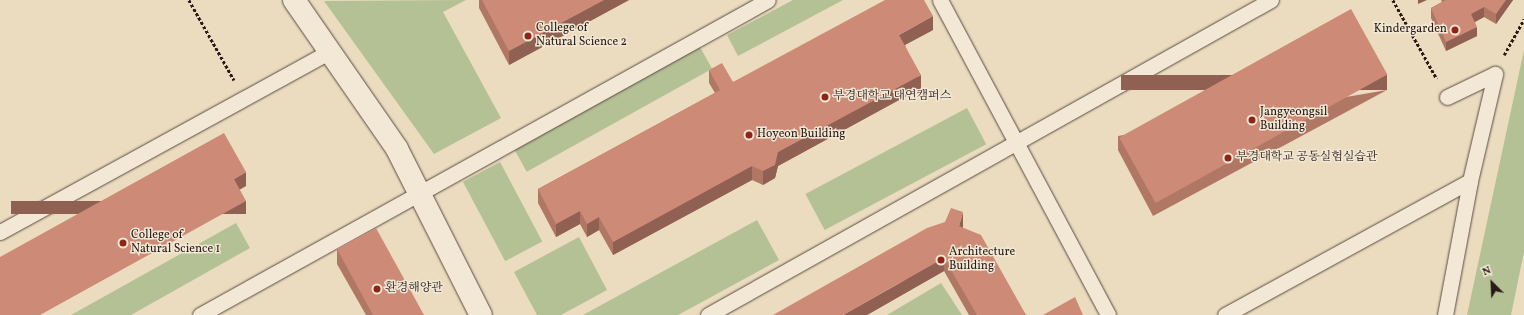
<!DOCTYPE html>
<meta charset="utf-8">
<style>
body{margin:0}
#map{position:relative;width:1524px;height:315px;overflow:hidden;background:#ebdcbf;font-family:Vollkorn,"Noto Serif KR",serif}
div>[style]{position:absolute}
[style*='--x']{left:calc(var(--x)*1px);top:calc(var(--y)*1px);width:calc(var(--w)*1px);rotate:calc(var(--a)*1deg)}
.green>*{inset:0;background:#b3c195;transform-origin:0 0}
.path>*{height:2.5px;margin-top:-1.25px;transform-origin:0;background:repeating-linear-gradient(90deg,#281a15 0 3px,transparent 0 5px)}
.roads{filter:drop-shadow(0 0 1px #594a40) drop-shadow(0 0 1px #594a40)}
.lane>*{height:15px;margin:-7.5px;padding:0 7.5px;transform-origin:7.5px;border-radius:7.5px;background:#f2e8d5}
.street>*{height:22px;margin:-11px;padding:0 11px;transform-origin:11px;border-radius:11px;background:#f2e8d5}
.wall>*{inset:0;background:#b07765}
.shaded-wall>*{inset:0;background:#906153;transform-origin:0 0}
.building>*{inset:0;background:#cd8a76;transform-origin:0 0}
.dots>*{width:11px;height:11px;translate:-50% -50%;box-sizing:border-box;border:2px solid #f2e8d5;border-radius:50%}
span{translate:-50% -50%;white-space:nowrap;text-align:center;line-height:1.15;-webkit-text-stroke:3px #f2e8d5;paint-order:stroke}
.poi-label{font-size:12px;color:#281a15}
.left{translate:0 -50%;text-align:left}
.right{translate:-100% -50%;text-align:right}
.north{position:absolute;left:1472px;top:263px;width:40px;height:40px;-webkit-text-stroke:3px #f2e8d5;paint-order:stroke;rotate:336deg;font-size:11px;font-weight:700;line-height:16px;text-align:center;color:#281a15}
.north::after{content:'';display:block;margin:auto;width:14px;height:18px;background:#281a15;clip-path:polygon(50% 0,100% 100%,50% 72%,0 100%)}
</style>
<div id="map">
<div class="green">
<div style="clip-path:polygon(466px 0,443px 12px,501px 118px,434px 154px,324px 1px)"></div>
<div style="clip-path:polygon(793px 0,843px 0,738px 56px,727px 35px)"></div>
<div style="left:700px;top:47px;width:25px;height:212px;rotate:61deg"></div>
<div style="clip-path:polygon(1524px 50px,1524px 252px,1511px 315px,1467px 315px)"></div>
<div style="left:967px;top:108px;width:41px;height:183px;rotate:62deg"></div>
<div style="left:500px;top:162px;width:90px;height:42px;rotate:62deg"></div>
<div style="clip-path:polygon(757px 220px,779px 260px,678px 315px,583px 315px)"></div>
<div style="clip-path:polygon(236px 223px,250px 248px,131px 315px,71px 315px)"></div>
<div style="clip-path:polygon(579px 237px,607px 290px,561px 315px,537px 315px,514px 272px)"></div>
<div style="clip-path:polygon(941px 283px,962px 315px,887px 315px)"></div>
</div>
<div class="path">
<div style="--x:189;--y:0;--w:92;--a:60.6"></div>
<div style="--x:1393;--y:0;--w:90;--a:60.9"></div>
<div style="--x:1504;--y:55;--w:41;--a:-60.9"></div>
</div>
<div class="roads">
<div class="lane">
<div style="--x:940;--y:0;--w:357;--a:61.9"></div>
<div style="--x:1447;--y:97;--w:53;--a:-25.6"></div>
<div style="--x:0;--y:232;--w:376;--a:-28.7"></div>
<div style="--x:200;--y:315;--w:649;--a:-29.01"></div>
<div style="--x:708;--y:315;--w:645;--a:-29.23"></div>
<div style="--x:1225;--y:315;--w:279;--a:-28.7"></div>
<div style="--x:1445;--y:315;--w:136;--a:-79.4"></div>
<div style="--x:1470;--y:181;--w:110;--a:-76.8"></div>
</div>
<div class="street">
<div style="--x:294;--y:0;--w:181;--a:55.3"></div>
<div style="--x:397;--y:149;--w:186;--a:63.2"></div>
</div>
</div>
<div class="wall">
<div style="clip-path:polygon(479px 0,629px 0,509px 65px,479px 8px)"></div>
<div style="clip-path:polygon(1441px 0,1513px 0,1496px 24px,1484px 17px,1475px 22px,1477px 36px,1446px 51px,1431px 18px,1431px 8px,1442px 2px)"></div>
<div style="clip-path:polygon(933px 30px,905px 45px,921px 88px,778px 166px,775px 178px,763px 185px,752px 180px,613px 255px,599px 230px,587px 237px,580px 224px,556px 237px,538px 203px,538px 189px,715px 93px,709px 83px,709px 70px,733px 82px)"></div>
<div style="clip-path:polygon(1387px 90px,1153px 216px,1118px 150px,1118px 136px)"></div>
<div style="clip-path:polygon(963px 226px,963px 228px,1026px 315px,969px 315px,944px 271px,867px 315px)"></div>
<div style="clip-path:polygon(337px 249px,424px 315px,366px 315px,337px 264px)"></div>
</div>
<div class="shaded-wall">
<div style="clip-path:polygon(604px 0,629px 0,509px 65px,509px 51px)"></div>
<div style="clip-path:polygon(1418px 0,1427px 0,1418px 4px)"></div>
<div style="clip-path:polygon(1506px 0,1513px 0,1496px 24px,1496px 14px)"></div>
<div style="clip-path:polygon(1484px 7px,1484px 17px,1471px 24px,1471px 14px)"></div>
<div style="clip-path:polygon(933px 16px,933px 30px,899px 48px,899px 35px)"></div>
<div style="clip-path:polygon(1477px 27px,1477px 36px,1446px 51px,1446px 42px)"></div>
<div style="clip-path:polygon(921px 75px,921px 88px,778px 166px,775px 178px,763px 185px,763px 171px,778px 152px)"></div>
<div style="left:1387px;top:75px;width:15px;height:266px;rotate:90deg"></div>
<div style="clip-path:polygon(752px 166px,752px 180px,613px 255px,613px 242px)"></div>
<div style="clip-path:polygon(246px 172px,246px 186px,234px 193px,234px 179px)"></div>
<div style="left:246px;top:201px;width:13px;height:235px;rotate:90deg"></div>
<div style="clip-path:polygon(580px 211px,580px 224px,556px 237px,556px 224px)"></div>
<div style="clip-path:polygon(963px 212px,963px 226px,959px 240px,959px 226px)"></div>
<div style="clip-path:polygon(599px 217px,599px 230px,587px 237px,587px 224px)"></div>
<div style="clip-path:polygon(944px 258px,944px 271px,867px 315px,843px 315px)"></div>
</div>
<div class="building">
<div style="clip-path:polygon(482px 0,604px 0,509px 51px)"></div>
<div style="clip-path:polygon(885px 0,924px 0,933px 16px,899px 35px,921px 75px,778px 152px,775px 165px,763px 171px,752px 166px,613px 242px,599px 217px,587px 224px,580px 211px,556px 224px,538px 189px,720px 90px,709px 70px,722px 63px,733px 82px)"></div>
<div style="clip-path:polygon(1446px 0,1506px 0,1496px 14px,1484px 7px,1471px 14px,1477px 27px,1446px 42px,1431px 8px)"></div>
<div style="left:1351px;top:9px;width:75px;height:265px;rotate:61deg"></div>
<div style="clip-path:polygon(224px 133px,246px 172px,234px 179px,246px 201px,40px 315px,0 315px,0 257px)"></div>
<div style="clip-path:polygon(951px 208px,963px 212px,959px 226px,981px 235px,1026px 315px,977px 315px,944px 258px,843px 315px,773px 315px,927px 228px,945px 222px)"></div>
<div style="clip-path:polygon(376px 228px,424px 315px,373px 315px,337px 249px)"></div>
<div style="clip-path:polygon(1075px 297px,1083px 315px,1043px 315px)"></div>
</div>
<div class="dots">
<div style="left:1455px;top:30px;background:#8f2418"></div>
<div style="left:528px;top:36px;background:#8f2418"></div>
<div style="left:825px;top:97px;background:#8f2418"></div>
<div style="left:1252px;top:120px;background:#8f2418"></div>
<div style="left:749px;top:135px;background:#8f2418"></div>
<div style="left:1228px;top:158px;background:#8f2418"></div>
<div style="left:123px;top:243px;background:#8f2418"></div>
<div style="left:941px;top:260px;background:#8f2418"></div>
<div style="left:377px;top:289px;background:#8f2418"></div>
</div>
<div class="poi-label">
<span class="left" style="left:536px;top:36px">College of<br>Natural Science 2</span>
<span class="right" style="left:1447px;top:30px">Kindergarden</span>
<span class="left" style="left:833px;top:97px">부경대학교 대연캠퍼스</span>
<span class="left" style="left:1260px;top:120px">Jangyeongsil<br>Building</span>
<span class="left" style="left:757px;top:135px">Hoyeon Building</span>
<span class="left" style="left:1236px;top:158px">부경대학교 공동실험실습관</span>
<span class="left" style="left:131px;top:243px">College of<br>Natural Science 1</span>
<span class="left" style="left:949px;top:260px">Architecture<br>Building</span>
<span class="left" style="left:385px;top:289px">환경해양관</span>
</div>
<div class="north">N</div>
</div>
